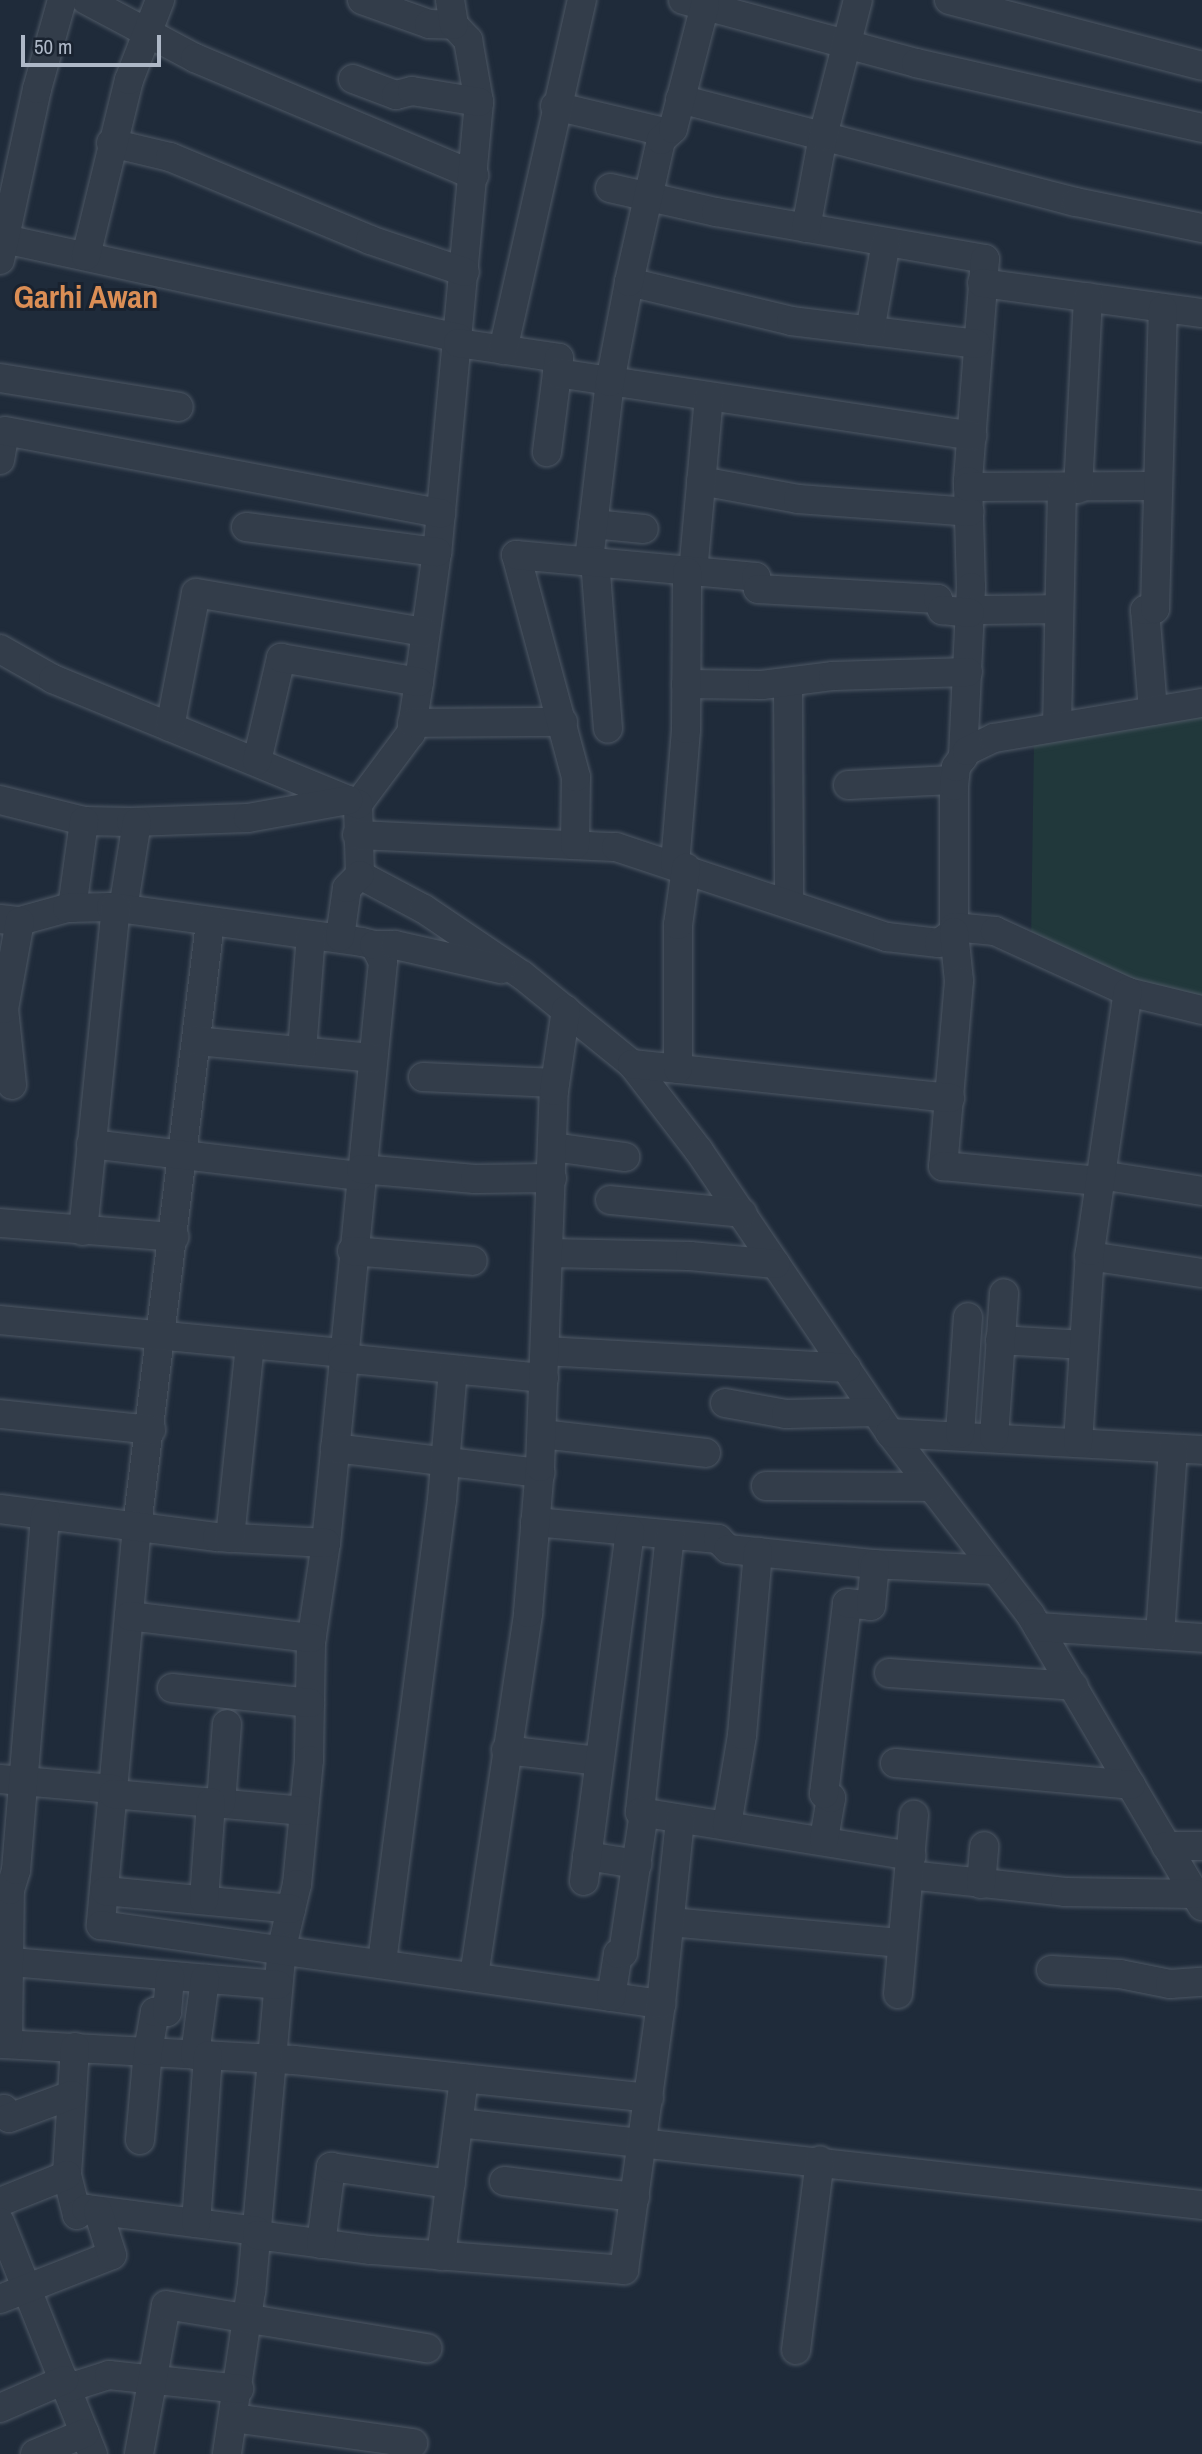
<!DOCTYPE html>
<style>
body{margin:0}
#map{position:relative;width:1202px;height:2454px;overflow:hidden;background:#1f2b3a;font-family:"Archivo Narrow",sans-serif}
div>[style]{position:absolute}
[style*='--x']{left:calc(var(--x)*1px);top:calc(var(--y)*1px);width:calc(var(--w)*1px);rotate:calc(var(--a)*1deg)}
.green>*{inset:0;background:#21383b}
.roads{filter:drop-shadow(0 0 2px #4e5865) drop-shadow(0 0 2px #4e5865)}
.minor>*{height:28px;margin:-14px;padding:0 14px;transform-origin:14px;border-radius:14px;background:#333d4a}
span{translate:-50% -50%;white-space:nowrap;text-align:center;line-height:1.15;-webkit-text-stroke:6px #19222f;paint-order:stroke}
.district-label{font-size:32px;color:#db8e55;font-weight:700}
.scale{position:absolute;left:21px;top:35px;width:140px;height:32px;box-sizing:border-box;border:4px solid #aeb8c7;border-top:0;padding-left:9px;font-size:21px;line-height:24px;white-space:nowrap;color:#aeb8c7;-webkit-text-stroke:5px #19222f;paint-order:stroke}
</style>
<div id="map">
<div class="green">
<div style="clip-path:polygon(1202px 712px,1202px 1002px,1122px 982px,1031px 942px,1034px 741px)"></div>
</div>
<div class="roads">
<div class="minor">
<div style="--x:86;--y:0;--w:123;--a:28"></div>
<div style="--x:195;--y:58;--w:303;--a:22.8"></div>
<div style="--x:362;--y:0;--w:71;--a:19.7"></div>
<div style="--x:429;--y:24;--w:25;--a:2"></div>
<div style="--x:454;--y:25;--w:21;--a:47"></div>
<div style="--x:468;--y:40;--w:63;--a:79.9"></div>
<div style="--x:479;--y:102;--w:452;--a:95.3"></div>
<div style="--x:437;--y:552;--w:131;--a:97.9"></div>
<div style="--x:419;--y:682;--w:52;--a:98.9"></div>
<div style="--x:411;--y:733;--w:89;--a:126.7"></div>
<div style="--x:358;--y:804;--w:71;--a:88.4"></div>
<div style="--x:360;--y:875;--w:72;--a:28"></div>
<div style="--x:424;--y:909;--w:118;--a:34"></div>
<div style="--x:522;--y:975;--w:141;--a:39"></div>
<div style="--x:632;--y:1064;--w:110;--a:52.4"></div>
<div style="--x:699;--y:1151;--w:341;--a:55.9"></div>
<div style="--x:890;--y:1433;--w:229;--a:52.3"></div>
<div style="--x:1030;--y:1614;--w:339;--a:59.5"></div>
<div style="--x:450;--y:0;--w:25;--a:81"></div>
<div style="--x:683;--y:0;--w:241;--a:15.1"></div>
<div style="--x:916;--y:63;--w:293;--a:12.8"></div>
<div style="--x:949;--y:0;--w:261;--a:14.6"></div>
<div style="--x:353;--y:79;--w:46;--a:20.4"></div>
<div style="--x:396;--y:95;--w:16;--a:-14"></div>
<div style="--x:412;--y:91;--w:68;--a:9.3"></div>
<div style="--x:680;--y:99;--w:409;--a:14.6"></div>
<div style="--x:1076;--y:202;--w:129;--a:11.7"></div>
<div style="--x:555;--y:106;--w:116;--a:13.4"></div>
<div style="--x:111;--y:143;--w:61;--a:13.3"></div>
<div style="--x:170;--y:157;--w:217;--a:22.5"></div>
<div style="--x:370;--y:240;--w:100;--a:18.6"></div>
<div style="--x:610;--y:188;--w:109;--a:12.8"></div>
<div style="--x:716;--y:212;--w:273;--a:9.9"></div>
<div style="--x:985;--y:259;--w:223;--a:94.4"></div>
<div style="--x:968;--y:481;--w:106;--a:88.4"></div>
<div style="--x:971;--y:587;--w:171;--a:92.7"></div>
<div style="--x:806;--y:228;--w:94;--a:-79.5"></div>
<div style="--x:823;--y:136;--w:140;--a:-75.6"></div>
<div style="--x:0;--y:238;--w:470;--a:12.3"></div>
<div style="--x:86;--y:256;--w:181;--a:-76.3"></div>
<div style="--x:129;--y:80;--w:86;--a:-68.8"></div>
<div style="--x:0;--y:260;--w:175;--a:-77.8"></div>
<div style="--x:37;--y:89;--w:92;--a:-74.3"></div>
<div style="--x:629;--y:282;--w:167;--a:13.5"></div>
<div style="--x:791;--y:321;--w:187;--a:7"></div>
<div style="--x:982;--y:283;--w:222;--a:7.8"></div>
<div style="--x:870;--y:331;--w:90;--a:-79.8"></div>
<div style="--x:458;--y:343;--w:102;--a:8.4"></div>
<div style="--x:559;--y:358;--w:95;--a:97.3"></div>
<div style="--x:503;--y:350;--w:359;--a:-77.3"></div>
<div style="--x:557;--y:373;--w:420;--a:8.6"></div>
<div style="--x:0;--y:378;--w:181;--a:9.2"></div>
<div style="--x:0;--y:460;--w:29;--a:-80"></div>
<div style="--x:5;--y:431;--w:444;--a:10.7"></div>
<div style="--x:701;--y:481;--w:99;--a:10.5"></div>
<div style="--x:798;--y:499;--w:172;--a:4.3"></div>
<div style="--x:968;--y:487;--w:189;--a:-0.3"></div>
<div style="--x:1078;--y:489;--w:192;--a:-87"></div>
<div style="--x:593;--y:524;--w:51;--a:5.6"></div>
<div style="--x:246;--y:527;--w:193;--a:7.5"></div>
<div style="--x:589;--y:560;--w:179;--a:-83.3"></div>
<div style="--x:610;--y:382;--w:102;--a:-79.2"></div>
<div style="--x:629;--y:282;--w:146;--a:-77.3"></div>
<div style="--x:661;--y:140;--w:16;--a:-43"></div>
<div style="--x:673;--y:129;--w:128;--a:-75.5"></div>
<div style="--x:595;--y:560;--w:169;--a:85.6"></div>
<div style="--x:693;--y:572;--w:176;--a:-84.8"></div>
<div style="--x:970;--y:610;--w:89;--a:-0.6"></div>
<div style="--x:0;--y:649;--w:61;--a:29.5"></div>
<div style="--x:53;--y:679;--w:330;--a:22.3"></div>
<div style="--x:788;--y:683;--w:220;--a:89.7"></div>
<div style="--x:686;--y:684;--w:76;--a:0.8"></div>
<div style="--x:762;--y:685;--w:72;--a:-7.2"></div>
<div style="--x:833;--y:676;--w:135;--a:-1.7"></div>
<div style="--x:1153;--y:711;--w:101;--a:-94.5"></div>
<div style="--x:1145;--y:610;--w:10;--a:-6"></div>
<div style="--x:1155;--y:609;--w:300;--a:-88.5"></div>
<div style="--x:412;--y:723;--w:151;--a:-0.4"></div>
<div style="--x:170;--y:727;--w:136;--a:-79"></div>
<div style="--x:196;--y:593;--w:232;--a:9.7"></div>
<div style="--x:1057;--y:727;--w:238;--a:-88.8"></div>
<div style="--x:257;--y:761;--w:106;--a:-76.9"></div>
<div style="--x:281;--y:658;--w:140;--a:9.9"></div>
<div style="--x:848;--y:785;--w:106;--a:-2.7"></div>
<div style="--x:0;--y:800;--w:87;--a:14"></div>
<div style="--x:84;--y:821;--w:47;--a:1.2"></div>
<div style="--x:131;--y:822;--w:117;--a:-2"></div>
<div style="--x:248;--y:818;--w:102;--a:-10.2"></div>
<div style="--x:357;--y:835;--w:259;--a:2.7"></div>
<div style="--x:616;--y:847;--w:286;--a:18.4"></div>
<div style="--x:887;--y:937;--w:52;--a:6.6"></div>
<div style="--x:939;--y:943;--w:19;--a:-36"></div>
<div style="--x:954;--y:932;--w:146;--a:-90"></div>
<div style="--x:954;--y:786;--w:19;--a:-84"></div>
<div style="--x:956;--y:767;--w:19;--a:-55"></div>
<div style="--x:967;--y:751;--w:30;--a:-26"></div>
<div style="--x:994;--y:738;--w:211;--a:-9.6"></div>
<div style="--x:575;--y:845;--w:68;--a:-89.2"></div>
<div style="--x:576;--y:777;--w:230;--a:-105.1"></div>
<div style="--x:516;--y:555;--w:241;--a:5.2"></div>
<div style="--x:756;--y:577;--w:12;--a:81"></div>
<div style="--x:758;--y:589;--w:180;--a:3.2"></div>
<div style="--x:938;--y:599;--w:12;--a:70"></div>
<div style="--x:942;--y:610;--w:28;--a:6"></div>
<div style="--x:675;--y:864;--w:135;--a:-85.3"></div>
<div style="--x:686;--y:729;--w:157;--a:-89.6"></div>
<div style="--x:72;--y:908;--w:88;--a:-82.1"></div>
<div style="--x:123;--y:909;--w:88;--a:-80.9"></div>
<div style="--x:0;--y:919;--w:20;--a:6"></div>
<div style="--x:20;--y:921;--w:49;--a:-15.5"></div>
<div style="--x:67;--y:908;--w:44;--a:-1.3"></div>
<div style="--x:111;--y:907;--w:253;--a:7.9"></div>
<div style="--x:362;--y:942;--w:12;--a:14"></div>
<div style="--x:374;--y:945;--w:19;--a:62"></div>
<div style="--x:383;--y:962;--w:584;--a:95.6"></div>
<div style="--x:326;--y:1543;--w:100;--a:98.6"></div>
<div style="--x:311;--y:1642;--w:118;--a:91"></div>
<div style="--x:309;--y:1760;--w:125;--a:95.5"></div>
<div style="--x:297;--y:1884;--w:65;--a:103.4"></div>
<div style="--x:282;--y:1947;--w:345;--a:95.1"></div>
<div style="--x:251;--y:2291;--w:165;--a:98.4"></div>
<div style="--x:210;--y:923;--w:607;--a:96.9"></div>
<div style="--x:137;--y:1526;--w:401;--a:95.2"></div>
<div style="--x:101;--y:1925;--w:566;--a:8.03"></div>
<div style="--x:954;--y:927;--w:41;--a:5.6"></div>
<div style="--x:995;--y:931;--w:146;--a:24.6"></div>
<div style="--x:1128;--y:992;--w:76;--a:13.7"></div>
<div style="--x:954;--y:932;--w:49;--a:84.2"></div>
<div style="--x:959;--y:981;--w:186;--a:94.9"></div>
<div style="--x:943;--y:1166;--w:157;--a:5.5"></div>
<div style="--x:340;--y:937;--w:49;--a:-81.9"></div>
<div style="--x:347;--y:888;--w:18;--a:-45"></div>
<div style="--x:374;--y:945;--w:21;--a:0"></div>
<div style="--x:395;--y:945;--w:109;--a:12.8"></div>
<div style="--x:196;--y:1041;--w:178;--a:5.5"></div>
<div style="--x:302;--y:1051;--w:116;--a:-85.6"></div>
<div style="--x:632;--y:1064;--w:320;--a:6.1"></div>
<div style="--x:678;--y:1069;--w:144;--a:-90"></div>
<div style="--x:678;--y:925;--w:58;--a:-82"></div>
<div style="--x:423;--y:1077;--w:132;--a:2.6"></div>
<div style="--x:12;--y:1085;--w:76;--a:-96"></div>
<div style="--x:4;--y:1009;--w:89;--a:-79.7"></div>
<div style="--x:91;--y:1144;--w:271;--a:6.8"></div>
<div style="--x:553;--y:1147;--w:73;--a:7.9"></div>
<div style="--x:361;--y:1169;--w:114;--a:5"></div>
<div style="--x:475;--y:1179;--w:77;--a:-0.7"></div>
<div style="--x:1100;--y:1175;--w:103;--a:8.9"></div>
<div style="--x:610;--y:1200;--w:133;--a:5.6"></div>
<div style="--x:0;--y:1223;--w:175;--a:4.6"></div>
<div style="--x:83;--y:1231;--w:325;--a:-84.2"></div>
<div style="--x:352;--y:1251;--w:121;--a:4.7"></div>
<div style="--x:549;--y:1253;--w:141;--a:1.2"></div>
<div style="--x:690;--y:1256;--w:86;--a:5.3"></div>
<div style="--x:1089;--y:1256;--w:114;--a:8.6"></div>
<div style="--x:0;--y:1320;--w:345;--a:5.5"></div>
<div style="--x:1000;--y:1340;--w:84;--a:3.4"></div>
<div style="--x:545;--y:1351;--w:302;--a:3.2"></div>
<div style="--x:342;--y:1358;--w:203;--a:5.7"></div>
<div style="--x:725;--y:1403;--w:62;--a:10.2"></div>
<div style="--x:786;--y:1414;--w:90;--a:-1.3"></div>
<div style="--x:0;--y:1414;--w:152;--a:6"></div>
<div style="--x:890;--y:1433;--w:312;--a:3.1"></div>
<div style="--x:542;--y:1434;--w:165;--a:6.6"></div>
<div style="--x:960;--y:1434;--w:117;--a:-86.1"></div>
<div style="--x:994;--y:1437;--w:144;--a:-86"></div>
<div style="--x:1078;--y:1443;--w:192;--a:-86.4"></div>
<div style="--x:1090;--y:1251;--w:262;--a:-81.7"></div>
<div style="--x:335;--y:1448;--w:207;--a:7"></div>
<div style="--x:766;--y:1486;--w:165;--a:0.3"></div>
<div style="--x:0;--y:1509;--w:219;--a:7.4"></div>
<div style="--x:217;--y:1537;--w:109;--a:3.2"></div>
<div style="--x:535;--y:1522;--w:184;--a:5.3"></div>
<div style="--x:718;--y:1539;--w:14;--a:45"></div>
<div style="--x:728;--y:1549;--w:145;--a:5.9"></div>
<div style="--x:872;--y:1564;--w:124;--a:2.8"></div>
<div style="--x:670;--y:1535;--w:279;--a:96.2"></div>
<div style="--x:640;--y:1812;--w:275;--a:9.2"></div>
<div style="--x:230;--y:1538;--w:194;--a:-84.1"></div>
<div style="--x:129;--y:1616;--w:184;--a:6.9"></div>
<div style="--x:1038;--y:1627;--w:164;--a:3.8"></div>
<div style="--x:1160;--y:1635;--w:186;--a:-86"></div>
<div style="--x:889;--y:1673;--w:185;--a:4"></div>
<div style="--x:172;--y:1688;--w:139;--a:6.2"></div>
<div style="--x:506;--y:1750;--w:93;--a:6.8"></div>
<div style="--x:895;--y:1763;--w:237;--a:5.3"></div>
<div style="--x:0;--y:1779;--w:113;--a:5.1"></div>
<div style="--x:113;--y:1794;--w:192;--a:5.1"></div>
<div style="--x:221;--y:1803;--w:79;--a:-85.7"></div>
<div style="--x:727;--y:1825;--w:91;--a:-80.5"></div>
<div style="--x:742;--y:1735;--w:184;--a:-85"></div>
<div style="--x:824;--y:1839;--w:42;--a:-80.3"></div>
<div style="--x:831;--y:1798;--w:8;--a:-150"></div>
<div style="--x:824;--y:1794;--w:192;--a:-83.1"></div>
<div style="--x:847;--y:1603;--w:24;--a:7"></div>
<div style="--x:871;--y:1606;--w:42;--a:-84.6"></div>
<div style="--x:1166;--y:1846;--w:36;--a:0"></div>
<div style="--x:587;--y:1856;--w:51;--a:9.1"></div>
<div style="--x:909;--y:1875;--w:157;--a:6.2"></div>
<div style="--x:1065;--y:1892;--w:130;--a:0.9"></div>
<div style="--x:584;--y:1881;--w:353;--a:-82.5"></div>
<div style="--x:981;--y:1884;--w:38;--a:-85"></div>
<div style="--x:105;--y:1891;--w:187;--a:5.5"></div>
<div style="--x:204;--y:1900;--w:98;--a:-85.9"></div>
<div style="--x:670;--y:1922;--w:233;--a:5.2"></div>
<div style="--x:0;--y:1961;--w:279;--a:4.9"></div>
<div style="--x:382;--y:1962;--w:466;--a:-82.6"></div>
<div style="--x:442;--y:1500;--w:131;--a:-85.2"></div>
<div style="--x:1051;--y:1970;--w:69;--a:3.3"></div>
<div style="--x:1120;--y:1974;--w:51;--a:11.3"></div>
<div style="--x:1170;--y:1984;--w:32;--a:-4"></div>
<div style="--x:474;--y:1976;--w:367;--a:-81.5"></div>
<div style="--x:528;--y:1613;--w:146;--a:-85.3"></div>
<div style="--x:540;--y:1467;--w:376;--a:-87.9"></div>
<div style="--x:554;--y:1091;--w:82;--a:-81.6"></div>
<div style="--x:898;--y:1994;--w:180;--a:-84.9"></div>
<div style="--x:611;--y:1997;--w:44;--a:-80.8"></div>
<div style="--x:618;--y:1954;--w:5;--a:-11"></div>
<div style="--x:623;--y:1953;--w:143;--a:-81.5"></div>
<div style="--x:0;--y:2044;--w:294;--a:3.1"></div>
<div style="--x:294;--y:2060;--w:357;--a:6.1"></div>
<div style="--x:8;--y:2044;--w:154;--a:-89.3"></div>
<div style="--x:10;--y:1890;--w:21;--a:-73"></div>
<div style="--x:16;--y:1870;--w:356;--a:-85.3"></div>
<div style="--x:75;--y:2047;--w:128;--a:93.6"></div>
<div style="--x:67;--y:2175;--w:41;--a:76"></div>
<div style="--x:77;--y:2215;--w:11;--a:-34"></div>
<div style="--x:86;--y:2209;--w:172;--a:7.3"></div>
<div style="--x:195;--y:2055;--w:77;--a:-82.5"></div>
<div style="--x:0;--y:2111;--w:4;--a:-27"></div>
<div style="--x:4;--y:2109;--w:10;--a:61"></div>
<div style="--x:9;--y:2118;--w:67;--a:-20.1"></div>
<div style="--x:459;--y:2123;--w:748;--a:6.3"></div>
<div style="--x:140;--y:2140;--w:89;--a:-84.9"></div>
<div style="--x:148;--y:2051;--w:40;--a:-80"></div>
<div style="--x:155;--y:2012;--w:12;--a:0"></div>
<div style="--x:167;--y:2012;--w:36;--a:-85"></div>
<div style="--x:504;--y:2181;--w:132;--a:7"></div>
<div style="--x:0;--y:2202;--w:72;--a:-21.9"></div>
<div style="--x:0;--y:2222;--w:250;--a:68.2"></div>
<div style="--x:196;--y:2223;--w:168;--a:-85.9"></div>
<div style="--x:257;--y:2235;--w:115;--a:7.5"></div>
<div style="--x:371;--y:2250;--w:254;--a:4.5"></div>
<div style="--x:624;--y:2270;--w:269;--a:-82.1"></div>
<div style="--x:661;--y:2004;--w:185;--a:-84.1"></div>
<div style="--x:321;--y:2244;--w:78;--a:-82.6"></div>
<div style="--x:331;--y:2167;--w:121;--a:8.1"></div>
<div style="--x:441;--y:2256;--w:179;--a:-82.6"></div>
<div style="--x:0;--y:2299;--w:120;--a:-21.4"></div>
<div style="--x:112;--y:2255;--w:46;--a:-107.7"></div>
<div style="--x:796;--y:2350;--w:191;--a:-82.8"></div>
<div style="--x:68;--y:2388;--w:43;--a:-17.6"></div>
<div style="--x:109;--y:2375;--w:131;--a:6.1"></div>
<div style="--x:0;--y:2408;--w:70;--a:-23.6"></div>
<div style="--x:234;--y:2418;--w:181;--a:8"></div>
<div style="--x:35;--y:2454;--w:54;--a:-22.8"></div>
<div style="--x:139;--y:2454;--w:151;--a:-79.7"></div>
<div style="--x:166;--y:2305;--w:265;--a:9.4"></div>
</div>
</div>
<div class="district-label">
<span style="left:86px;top:297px">Garhi Awan</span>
</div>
<div class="scale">50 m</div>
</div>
